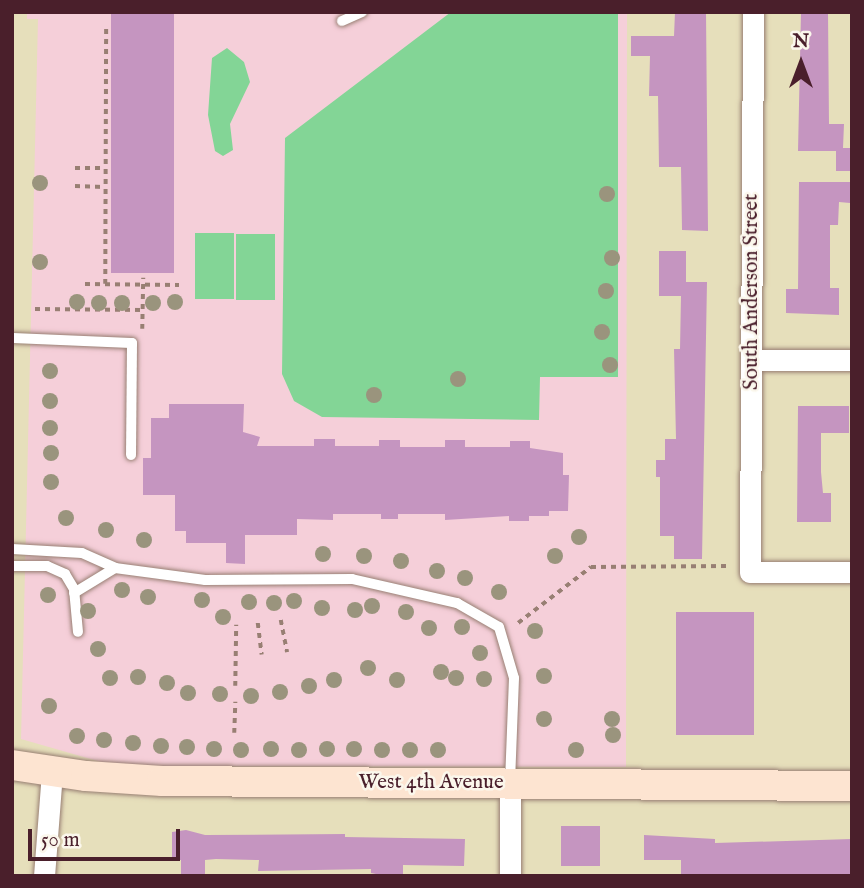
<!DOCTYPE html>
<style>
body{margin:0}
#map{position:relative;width:864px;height:888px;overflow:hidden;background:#e6dfbb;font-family:"IM FELL English",serif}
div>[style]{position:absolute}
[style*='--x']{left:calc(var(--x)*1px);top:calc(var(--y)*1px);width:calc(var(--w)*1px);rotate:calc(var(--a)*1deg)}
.built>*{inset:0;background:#f5cfd9}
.green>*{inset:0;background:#83d596;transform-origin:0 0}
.building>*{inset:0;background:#c595c0;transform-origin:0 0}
.path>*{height:3.5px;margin-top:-1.75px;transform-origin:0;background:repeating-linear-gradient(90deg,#987f73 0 5px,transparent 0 10px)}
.roads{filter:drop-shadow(0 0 2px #987f73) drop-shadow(0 0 2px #987f73)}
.lane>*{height:10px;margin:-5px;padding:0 5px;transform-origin:5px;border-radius:5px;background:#fff}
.street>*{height:21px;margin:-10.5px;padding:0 10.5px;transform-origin:10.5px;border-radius:10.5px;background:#fff}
.secondary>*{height:30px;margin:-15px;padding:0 15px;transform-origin:15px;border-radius:15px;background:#fde4d1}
.trees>*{width:16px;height:16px;margin:-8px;border-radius:50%;background:#9a947d}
span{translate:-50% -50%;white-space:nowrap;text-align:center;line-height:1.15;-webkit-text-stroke:5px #fbf7ec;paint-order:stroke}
.street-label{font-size:21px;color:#4a1f2b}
.frame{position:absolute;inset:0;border:14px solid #4a1f2b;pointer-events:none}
.north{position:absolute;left:766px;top:28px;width:70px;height:70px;-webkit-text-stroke:5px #fbf7ec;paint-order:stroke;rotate:0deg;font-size:19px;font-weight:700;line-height:28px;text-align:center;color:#4a1f2b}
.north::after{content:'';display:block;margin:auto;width:24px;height:32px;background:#4a1f2b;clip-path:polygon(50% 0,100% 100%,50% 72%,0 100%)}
.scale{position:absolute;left:28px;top:829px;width:152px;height:32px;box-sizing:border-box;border:4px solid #4a1f2b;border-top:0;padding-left:9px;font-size:21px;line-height:24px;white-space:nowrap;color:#4a1f2b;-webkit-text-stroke:5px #fbf7ec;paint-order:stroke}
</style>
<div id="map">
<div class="built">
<div style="clip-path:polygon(27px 12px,627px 12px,626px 767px,115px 766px,21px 739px,38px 19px,27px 19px)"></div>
</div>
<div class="green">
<div style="clip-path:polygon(451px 12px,618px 12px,618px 377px,540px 377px,539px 420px,322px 417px,294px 401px,282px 374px,285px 138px)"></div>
<div style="clip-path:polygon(227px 48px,244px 62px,250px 82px,230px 124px,233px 150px,223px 156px,215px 151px,208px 115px,212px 58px)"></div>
<div style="left:195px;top:233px;width:39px;height:66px"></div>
<div style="left:236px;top:234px;width:39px;height:66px"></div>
</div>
<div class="building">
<div style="left:111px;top:12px;width:63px;height:261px"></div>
<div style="clip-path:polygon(675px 12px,706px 12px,708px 231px,682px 230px,681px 167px,659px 167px,658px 96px,649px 96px,650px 56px,631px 56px,631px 36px,674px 36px)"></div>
<div style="clip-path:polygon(801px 12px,828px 12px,829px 124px,844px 124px,843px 148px,852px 148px,852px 171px,836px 171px,836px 151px,798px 151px)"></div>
<div style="clip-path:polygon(799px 182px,850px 182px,850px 203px,839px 202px,838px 225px,830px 225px,830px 288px,839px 288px,839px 315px,786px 313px,786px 289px,798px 289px)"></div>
<div style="clip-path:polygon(659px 251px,686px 251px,686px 282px,707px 282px,702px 559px,674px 559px,674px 536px,660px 536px,660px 477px,656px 477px,656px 460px,665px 460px,665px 439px,676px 439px,674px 349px,680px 349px,681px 296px,659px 296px)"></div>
<div style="clip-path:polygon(169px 404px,244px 404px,243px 432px,260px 437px,257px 446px,314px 446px,314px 439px,335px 439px,335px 446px,379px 446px,379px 440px,400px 440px,400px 447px,445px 447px,445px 440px,465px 440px,465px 447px,510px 447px,510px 441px,530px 441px,530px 448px,563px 453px,563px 475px,569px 475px,568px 511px,549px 511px,549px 516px,529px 516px,529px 521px,509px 521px,509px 516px,445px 520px,445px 514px,398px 514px,398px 519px,381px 519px,381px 514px,333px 514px,333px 520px,297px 519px,297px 535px,245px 535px,245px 564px,226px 563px,226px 543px,186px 543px,186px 531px,175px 531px,175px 495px,143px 495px,143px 458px,151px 458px,151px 418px,169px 418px)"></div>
<div style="clip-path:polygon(798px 406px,849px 406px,849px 433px,821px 433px,821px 472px,823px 493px,831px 493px,831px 522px,797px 522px)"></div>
<div style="left:676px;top:612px;width:78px;height:123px"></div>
<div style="left:561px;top:826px;width:39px;height:40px"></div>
<div style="clip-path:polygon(186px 830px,205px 835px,345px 834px,345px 837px,465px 839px,464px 866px,403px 865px,403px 876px,386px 876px,371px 873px,371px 869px,258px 871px,259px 860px,216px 859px,205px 860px,205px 874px,181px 874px,181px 860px,172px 860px,172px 832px)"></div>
<div style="clip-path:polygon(644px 835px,715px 839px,715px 843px,852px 839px,852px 876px,681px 876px,681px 860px,644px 860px)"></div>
</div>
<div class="path">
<div style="--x:75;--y:168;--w:30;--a:0"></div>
<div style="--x:75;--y:186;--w:29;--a:2"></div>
<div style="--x:85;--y:284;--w:94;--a:0.6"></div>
<div style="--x:105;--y:284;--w:258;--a:-89.8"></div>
<div style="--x:35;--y:309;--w:108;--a:0.5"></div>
<div style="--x:142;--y:329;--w:51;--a:-88.9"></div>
<div style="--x:281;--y:620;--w:33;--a:79"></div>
<div style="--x:258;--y:623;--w:32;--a:83"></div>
<div style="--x:518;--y:623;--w:92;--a:-37.5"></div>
<div style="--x:591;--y:567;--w:136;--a:-0.4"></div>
<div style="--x:235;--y:686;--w:61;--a:-89.1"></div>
<div style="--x:234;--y:733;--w:31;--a:-88"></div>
</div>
<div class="roads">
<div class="lane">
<div style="--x:342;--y:21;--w:22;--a:-24"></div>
<div style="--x:12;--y:338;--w:120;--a:2.4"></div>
<div style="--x:132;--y:343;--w:112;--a:90.5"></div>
<div style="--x:12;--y:549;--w:70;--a:3.3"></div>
<div style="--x:82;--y:553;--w:36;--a:24"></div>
<div style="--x:115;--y:568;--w:91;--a:7.6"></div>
<div style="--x:205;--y:580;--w:147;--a:-0.4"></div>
<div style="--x:352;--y:579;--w:108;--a:12.9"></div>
<div style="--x:457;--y:603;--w:48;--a:29.7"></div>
<div style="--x:499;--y:627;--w:53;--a:73.6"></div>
<div style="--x:514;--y:678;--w:103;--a:92.2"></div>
<div style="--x:12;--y:566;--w:35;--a:0"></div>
<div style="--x:47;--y:566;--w:20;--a:24"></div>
<div style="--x:65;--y:574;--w:17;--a:59"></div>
<div style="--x:74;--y:589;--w:43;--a:84.7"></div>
<div style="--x:74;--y:593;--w:48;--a:-31.4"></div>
</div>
<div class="street">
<div style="--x:753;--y:12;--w:560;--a:90.31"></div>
<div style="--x:750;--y:572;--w:102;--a:0"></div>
<div style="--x:752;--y:360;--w:100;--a:0"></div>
<div style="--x:510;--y:784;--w:92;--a:90"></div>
<div style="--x:44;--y:876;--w:104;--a:-85.6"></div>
</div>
<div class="secondary">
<div style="--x:12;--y:765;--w:75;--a:8.5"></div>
<div style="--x:86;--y:776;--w:76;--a:3.8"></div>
<div style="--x:162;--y:781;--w:690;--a:0.42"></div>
</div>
</div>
<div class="trees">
<div style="left:40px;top:183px"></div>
<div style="left:607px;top:194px"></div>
<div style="left:612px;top:258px"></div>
<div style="left:40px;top:262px"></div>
<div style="left:606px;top:291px"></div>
<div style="left:77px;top:302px"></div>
<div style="left:175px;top:302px"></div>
<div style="left:99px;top:303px"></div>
<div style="left:122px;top:303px"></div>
<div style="left:153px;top:303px"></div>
<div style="left:602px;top:332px"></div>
<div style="left:610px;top:365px"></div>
<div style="left:50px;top:371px"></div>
<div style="left:458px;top:379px"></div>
<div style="left:374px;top:395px"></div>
<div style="left:50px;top:401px"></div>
<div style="left:50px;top:428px"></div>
<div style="left:51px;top:453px"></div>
<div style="left:51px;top:482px"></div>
<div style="left:66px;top:518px"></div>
<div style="left:106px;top:530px"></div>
<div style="left:579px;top:537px"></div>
<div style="left:144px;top:540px"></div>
<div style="left:323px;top:554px"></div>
<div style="left:364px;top:556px"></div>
<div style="left:555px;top:556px"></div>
<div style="left:401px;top:561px"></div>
<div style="left:437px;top:571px"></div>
<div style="left:465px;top:578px"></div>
<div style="left:122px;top:590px"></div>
<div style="left:499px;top:592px"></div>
<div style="left:48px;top:595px"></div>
<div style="left:148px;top:597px"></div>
<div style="left:202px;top:600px"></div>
<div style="left:294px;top:601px"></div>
<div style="left:249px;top:602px"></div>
<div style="left:274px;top:603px"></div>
<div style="left:372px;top:606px"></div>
<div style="left:322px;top:608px"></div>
<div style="left:355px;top:610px"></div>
<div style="left:88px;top:611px"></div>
<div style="left:406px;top:612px"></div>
<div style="left:223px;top:617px"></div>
<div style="left:462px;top:627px"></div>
<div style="left:429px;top:628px"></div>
<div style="left:535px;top:631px"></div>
<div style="left:98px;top:649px"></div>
<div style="left:480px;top:653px"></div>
<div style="left:368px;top:668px"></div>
<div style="left:441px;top:672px"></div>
<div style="left:544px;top:676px"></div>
<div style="left:138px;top:677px"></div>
<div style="left:110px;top:678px"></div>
<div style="left:456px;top:678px"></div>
<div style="left:484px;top:679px"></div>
<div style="left:334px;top:680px"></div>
<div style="left:397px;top:680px"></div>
<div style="left:167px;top:683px"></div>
<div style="left:309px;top:686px"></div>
<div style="left:280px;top:692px"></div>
<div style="left:188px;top:693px"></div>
<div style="left:220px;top:694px"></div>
<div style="left:251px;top:696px"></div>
<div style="left:49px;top:706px"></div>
<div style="left:544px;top:719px"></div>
<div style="left:612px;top:719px"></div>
<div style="left:613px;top:735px"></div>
<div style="left:77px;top:736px"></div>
<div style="left:104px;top:740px"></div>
<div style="left:133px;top:743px"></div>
<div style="left:161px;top:746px"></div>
<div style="left:187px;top:747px"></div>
<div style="left:214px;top:749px"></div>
<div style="left:271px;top:749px"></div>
<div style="left:327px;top:749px"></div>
<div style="left:354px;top:749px"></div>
<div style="left:241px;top:750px"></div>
<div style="left:299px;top:750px"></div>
<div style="left:382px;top:750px"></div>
<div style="left:410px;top:750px"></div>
<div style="left:438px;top:750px"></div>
<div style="left:576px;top:750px"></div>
</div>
<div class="street-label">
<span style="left:752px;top:292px;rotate:-90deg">South Anderson Street</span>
<span style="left:431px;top:783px">West 4th Avenue</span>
</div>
<div class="frame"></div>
<div class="north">N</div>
<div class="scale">50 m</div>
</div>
